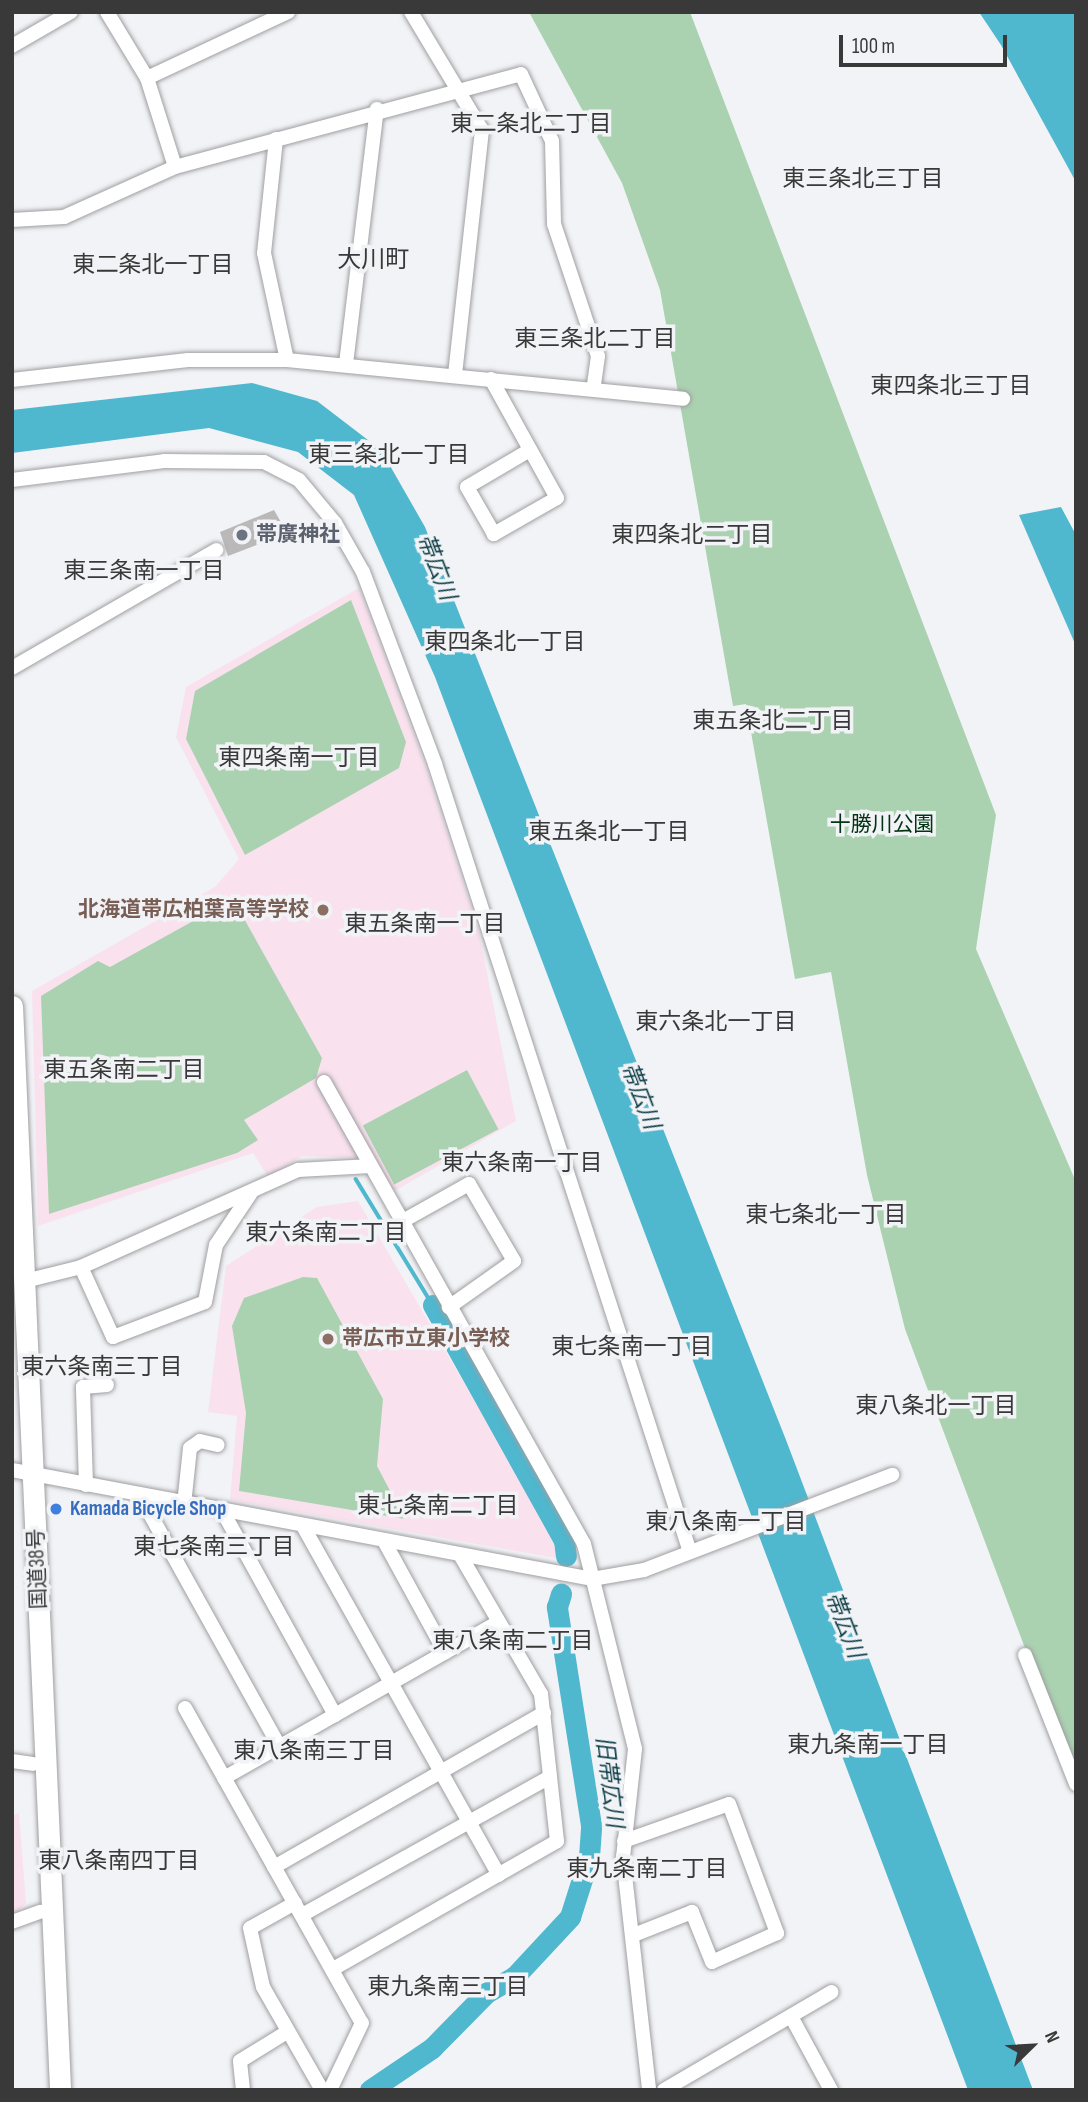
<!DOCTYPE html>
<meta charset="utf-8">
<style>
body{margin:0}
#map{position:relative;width:1088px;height:2102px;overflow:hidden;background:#f2f3f6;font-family:"Sofia Sans Condensed","Noto Sans JP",sans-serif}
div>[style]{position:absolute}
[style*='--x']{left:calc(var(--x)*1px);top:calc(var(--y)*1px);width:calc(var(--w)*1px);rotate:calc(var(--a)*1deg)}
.education>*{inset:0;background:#f9e2ee}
.green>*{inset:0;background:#aad2b0;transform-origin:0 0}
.water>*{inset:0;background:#4fb7ce}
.stream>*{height:3.5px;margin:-1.75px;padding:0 1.75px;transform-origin:1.75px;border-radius:1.75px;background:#4fb7ce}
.river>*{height:21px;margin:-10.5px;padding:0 10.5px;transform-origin:10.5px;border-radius:10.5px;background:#4fb7ce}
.building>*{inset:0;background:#bab8b9}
.roads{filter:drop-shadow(0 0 2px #9f9fa2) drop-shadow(0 0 2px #9f9fa2)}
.minor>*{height:14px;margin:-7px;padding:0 7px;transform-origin:7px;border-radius:7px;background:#fff}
.highway>*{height:21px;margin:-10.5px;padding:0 10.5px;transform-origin:10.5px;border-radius:10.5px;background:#fff}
.dots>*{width:19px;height:19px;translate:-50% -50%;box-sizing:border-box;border:4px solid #f2f3f6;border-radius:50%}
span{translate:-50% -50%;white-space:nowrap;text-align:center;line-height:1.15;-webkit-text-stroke:7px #f2f3f6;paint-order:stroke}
.worship-label{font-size:21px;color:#5b616d;font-weight:700}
.left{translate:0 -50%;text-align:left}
.park-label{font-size:21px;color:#013412}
.education-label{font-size:21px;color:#785e54;font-weight:700}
.right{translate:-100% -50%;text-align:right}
.shop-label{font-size:21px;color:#366cbe;font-weight:700}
.street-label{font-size:21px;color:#39393a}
.neighbourhood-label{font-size:23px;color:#39393a}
.water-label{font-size:23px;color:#0f3f49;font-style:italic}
.quarter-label{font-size:24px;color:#39393a}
.frame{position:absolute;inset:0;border:14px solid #39393a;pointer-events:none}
.north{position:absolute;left:997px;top:2011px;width:70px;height:70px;-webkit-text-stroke:5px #f2f3f6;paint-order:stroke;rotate:66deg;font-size:19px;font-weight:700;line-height:28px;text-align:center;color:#39393a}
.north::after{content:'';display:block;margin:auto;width:24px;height:32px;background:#39393a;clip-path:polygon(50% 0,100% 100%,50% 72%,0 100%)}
.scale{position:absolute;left:839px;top:35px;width:168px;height:32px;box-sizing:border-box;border:4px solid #39393a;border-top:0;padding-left:9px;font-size:21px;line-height:24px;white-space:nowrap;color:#39393a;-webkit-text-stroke:5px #f2f3f6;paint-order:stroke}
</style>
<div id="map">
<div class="education">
<div style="clip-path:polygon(359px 588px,425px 764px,479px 932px,516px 1121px,391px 1193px,372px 1158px,302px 1156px,268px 1177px,253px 1153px,38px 1226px,32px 991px,215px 887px,239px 859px,176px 737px,186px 687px)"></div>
<div style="clip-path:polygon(358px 1201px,558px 1544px,556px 1558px,230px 1500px,237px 1416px,208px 1412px,226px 1266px,317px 1207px)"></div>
<div style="clip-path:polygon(19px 1813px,26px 1903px,12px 1918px,12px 1816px)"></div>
</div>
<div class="green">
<div style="clip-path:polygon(529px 12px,690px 12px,996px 815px,976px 949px,1076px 1182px,1076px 1784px,905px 1329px,867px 1175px,831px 972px,795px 979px,746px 704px,733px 706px,660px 290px,622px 183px)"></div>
<div style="clip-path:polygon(351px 600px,406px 742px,399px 768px,245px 855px,186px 739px,195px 691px)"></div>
<div style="clip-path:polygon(233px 899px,322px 1058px,316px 1078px,244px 1120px,258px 1140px,237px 1153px,49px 1214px,41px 996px,98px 961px,110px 967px)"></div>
<div style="left:467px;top:1070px;width:67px;height:118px;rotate:62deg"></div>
<div style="clip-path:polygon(303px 1277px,317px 1278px,383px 1399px,377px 1466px,405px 1519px,239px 1491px,246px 1413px,232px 1326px,244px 1298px)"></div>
</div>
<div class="water">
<div style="clip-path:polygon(979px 12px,1076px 12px,1076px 182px,1001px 45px)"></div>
<div style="clip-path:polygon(252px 383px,317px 401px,381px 450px,425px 527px,786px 1440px,1033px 2090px,968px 2090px,435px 677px,354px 495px,298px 452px,209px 428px,12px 453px,12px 410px)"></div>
<div style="clip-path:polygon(1061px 507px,1076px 535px,1076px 646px,1019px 515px)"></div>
</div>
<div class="stream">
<div style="--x:356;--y:1179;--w:148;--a:58.6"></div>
</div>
<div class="river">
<div style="--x:433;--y:1305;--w:269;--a:60.9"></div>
<div style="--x:564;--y:1540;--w:16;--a:83"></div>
<div style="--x:370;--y:2090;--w:75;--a:-34.1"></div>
<div style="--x:432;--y:2048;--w:77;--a:-45.5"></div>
<div style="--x:486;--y:1993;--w:34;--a:-30"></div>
<div style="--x:515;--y:1976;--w:81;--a:-47"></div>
<div style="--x:570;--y:1917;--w:63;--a:-72.4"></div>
<div style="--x:589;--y:1857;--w:32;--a:-86"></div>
<div style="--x:591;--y:1825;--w:221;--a:-98.9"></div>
<div style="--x:557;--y:1607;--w:14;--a:-73"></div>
</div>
<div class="building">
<div style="clip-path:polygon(274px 510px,282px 524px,256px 538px,259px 544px,228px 556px,220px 532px)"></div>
</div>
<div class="roads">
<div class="minor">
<div style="--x:107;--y:12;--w:77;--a:58.8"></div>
<div style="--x:147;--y:78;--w:93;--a:72.5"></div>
<div style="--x:411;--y:12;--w:138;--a:59"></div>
<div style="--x:482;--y:130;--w:247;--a:96.3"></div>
<div style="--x:12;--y:46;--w:68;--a:-30"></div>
<div style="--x:147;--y:78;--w:156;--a:-25.1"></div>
<div style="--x:276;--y:139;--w:115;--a:96"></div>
<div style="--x:264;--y:253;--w:109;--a:77.9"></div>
<div style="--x:12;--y:220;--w:52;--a:-3.3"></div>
<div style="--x:64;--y:217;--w:122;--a:-24.2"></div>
<div style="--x:175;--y:167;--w:358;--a:-15"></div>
<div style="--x:521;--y:74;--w:74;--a:65.2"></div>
<div style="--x:552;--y:141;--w:83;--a:88.6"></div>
<div style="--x:554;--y:224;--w:139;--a:71.6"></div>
<div style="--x:598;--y:356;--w:30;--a:98"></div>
<div style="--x:346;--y:364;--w:257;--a:-83.1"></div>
<div style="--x:491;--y:379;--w:136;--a:61"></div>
<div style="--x:557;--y:498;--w:73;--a:150.3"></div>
<div style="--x:494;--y:534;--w:54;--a:-119.9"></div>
<div style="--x:467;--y:487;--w:73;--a:-30.4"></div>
<div style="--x:12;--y:380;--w:177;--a:-6.5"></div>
<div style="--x:188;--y:360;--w:99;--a:0"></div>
<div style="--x:287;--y:360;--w:398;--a:5.6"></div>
<div style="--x:12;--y:480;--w:153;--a:-7.1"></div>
<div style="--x:164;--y:461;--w:100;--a:0.6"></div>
<div style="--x:264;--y:462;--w:39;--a:27"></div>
<div style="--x:299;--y:480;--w:56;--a:50.1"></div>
<div style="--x:335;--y:523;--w:56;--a:60.3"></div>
<div style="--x:363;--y:572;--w:205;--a:69.4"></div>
<div style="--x:435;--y:764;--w:828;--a:72.07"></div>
<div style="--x:12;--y:668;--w:236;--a:-30"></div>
<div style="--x:324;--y:1082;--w:530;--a:60.63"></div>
<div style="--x:584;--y:1544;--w:211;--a:76"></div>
<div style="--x:635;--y:1749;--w:109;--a:96.3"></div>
<div style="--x:623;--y:1857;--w:234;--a:83.6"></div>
<div style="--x:401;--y:1222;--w:78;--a:-29.2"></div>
<div style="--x:469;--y:1184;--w:89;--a:59.7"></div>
<div style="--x:514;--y:1261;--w:80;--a:144.7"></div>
<div style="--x:81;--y:1267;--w:77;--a:65.4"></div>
<div style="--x:113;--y:1337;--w:98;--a:-20.8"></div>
<div style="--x:205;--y:1302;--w:58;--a:-79.1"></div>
<div style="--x:216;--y:1245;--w:63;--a:-56.1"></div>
<div style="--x:25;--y:1281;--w:58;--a:-14"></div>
<div style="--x:81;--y:1267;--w:238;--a:-24.1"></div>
<div style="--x:298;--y:1170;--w:73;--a:-3.1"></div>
<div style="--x:12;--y:1470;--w:590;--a:10.64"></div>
<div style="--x:592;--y:1579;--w:53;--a:-9.8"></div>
<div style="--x:644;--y:1570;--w:266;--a:-21"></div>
<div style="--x:86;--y:1485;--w:98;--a:-91.8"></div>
<div style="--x:83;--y:1387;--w:24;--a:-5"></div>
<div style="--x:140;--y:1496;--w:286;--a:60.9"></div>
<div style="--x:184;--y:1505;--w:57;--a:-84"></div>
<div style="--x:190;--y:1448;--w:12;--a:-35"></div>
<div style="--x:200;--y:1441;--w:18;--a:13"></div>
<div style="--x:223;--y:1512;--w:232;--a:61.1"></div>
<div style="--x:303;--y:1526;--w:400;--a:60.7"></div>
<div style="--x:384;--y:1541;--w:127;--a:61.2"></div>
<div style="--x:1025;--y:1655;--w:139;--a:68.4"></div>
<div style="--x:185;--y:1708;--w:361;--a:60.7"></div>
<div style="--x:362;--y:2023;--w:74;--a:115.5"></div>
<div style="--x:12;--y:1761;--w:21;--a:8"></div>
<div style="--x:224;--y:1778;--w:314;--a:-29.6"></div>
<div style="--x:624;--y:1841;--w:111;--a:-19.4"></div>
<div style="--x:729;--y:1804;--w:138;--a:69.6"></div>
<div style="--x:777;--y:1933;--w:71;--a:156"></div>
<div style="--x:712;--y:1962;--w:54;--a:-111.8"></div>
<div style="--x:692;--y:1912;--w:62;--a:158.4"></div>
<div style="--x:274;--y:1867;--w:311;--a:-29.7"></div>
<div style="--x:295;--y:1903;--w:51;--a:150.9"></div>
<div style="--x:250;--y:1928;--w:60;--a:77.6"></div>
<div style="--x:263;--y:1987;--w:119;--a:60.2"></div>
<div style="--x:302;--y:1915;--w:284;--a:-29.1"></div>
<div style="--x:12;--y:1922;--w:30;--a:-20"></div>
<div style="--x:333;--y:1969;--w:258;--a:-29.7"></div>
<div style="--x:557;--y:1841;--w:148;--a:-96.2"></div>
<div style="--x:541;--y:1694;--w:161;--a:-120.2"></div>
<div style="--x:793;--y:2020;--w:80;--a:61.5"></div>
<div style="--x:243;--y:2090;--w:29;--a:-96"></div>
<div style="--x:240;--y:2061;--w:55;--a:-31.7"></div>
<div style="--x:664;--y:2090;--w:194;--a:-30.3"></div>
</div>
<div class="highway">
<div style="--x:12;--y:1006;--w:1085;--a:87.46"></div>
</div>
</div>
<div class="dots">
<div style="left:242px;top:535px;background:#6b7280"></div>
<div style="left:323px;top:910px;background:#8d6e63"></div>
<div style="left:328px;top:1339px;background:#8d6e63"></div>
<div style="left:56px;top:1509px;background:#3f7fe0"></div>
</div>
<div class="worship-label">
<span class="left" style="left:256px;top:535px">帯廣神社</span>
</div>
<div class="park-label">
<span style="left:882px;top:825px">十勝川公園</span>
</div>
<div class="education-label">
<span class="right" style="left:309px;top:910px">北海道帯広柏葉高等学校</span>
<span class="left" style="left:342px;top:1339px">帯広市立東小学校</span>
</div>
<div class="shop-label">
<span class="left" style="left:70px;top:1509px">Kamada Bicycle Shop</span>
</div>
<div class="street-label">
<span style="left:38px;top:1569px;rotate:-92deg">国道38号</span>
</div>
<div class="neighbourhood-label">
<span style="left:531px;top:124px">東二条北二丁目</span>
<span style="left:863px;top:179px">東三条北三丁目</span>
<span style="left:153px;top:265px">東二条北一丁目</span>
<span style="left:595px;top:339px">東三条北二丁目</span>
<span style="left:951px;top:386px">東四条北三丁目</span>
<span style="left:389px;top:455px">東三条北一丁目</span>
<span style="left:692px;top:535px">東四条北二丁目</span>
<span style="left:144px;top:571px">東三条南一丁目</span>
<span style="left:505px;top:642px">東四条北一丁目</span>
<span style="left:773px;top:721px">東五条北二丁目</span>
<span style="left:299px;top:758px">東四条南一丁目</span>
<span style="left:609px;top:832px">東五条北一丁目</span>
<span style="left:425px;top:924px">東五条南一丁目</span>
<span style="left:716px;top:1022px">東六条北一丁目</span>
<span style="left:124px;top:1070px">東五条南二丁目</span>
<span style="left:522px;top:1163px">東六条南一丁目</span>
<span style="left:826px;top:1215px">東七条北一丁目</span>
<span style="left:326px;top:1233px">東六条南二丁目</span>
<span style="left:632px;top:1347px">東七条南一丁目</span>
<span style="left:102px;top:1367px">東六条南三丁目</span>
<span style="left:936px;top:1406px">東八条北一丁目</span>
<span style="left:438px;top:1506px">東七条南二丁目</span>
<span style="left:726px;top:1522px">東八条南一丁目</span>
<span style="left:214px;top:1547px">東七条南三丁目</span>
<span style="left:513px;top:1641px">東八条南二丁目</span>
<span style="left:868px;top:1745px">東九条南一丁目</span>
<span style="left:314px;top:1751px">東八条南三丁目</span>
<span style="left:119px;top:1861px">東八条南四丁目</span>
<span style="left:647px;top:1869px">東九条南二丁目</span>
<span style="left:448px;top:1987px">東九条南三丁目</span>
</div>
<div class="water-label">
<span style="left:436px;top:567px;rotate:69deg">帯広川</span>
<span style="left:640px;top:1096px;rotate:69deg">帯広川</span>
<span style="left:844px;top:1625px;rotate:69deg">帯広川</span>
<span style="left:609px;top:1782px;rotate:83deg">旧帯広川</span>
</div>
<div class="quarter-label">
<span style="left:373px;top:260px">大川町</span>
</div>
<div class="frame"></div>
<div class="north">N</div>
<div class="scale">100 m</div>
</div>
